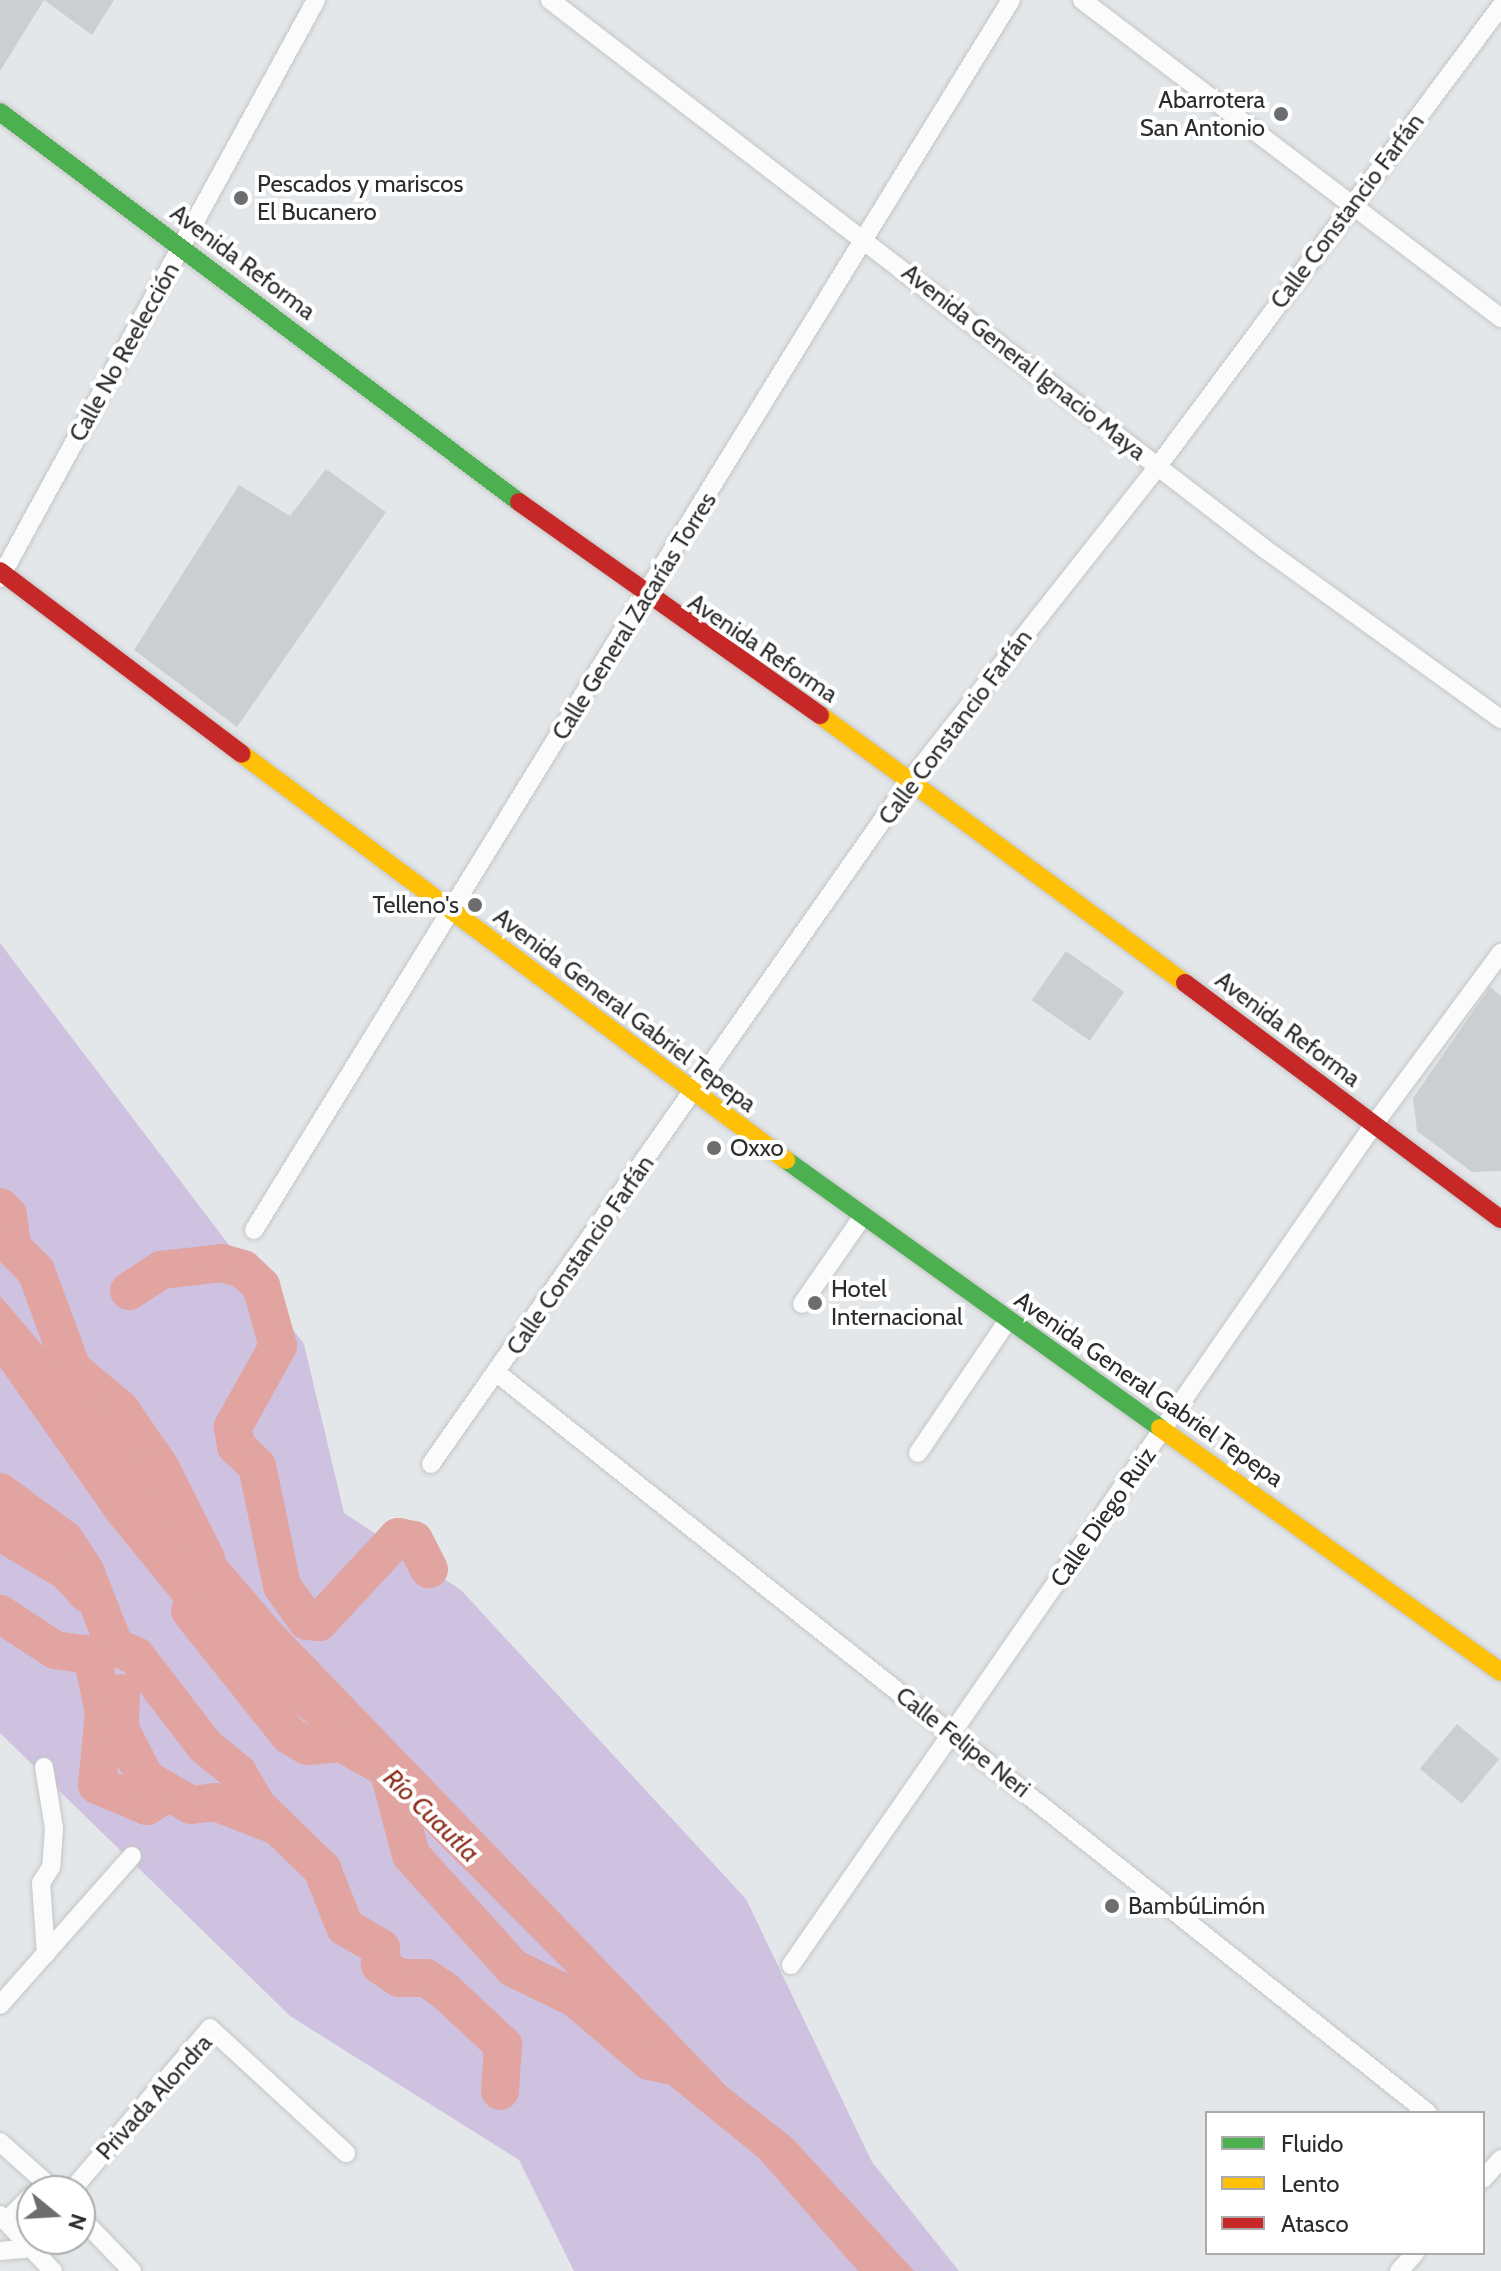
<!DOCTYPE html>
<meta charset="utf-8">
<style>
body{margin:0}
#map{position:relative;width:1501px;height:2271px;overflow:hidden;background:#e3e7e9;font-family:Cabin,sans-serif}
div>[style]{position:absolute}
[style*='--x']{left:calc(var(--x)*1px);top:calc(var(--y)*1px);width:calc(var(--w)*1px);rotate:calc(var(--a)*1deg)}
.green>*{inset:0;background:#cfc2e1}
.water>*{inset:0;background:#e1a4a0}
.river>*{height:38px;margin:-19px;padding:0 19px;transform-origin:19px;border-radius:19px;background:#e1a4a0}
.building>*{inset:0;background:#cccfd1;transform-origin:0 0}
.roads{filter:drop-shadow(0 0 2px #c4c5c5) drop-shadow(0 0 2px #c4c5c5)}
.street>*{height:18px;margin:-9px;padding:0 9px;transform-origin:9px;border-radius:9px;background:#fbfbfc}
.fast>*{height:18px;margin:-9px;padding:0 9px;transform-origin:9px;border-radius:9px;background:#4caf50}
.slow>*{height:18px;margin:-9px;padding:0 9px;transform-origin:9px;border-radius:9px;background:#ffc107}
.jam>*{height:18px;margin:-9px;padding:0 9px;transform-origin:9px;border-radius:9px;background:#c62828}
.dots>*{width:22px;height:22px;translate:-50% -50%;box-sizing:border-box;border:4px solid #fff;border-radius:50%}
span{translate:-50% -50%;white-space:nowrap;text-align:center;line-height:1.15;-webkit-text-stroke:8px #fff;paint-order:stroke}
.poi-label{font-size:24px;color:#2c2c2c}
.right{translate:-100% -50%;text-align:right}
.left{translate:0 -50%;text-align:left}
.street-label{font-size:24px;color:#2c2c2c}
.water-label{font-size:26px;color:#8e301f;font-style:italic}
.legend{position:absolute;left:1205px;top:2111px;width:280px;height:144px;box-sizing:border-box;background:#fff;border:2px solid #ababab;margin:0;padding:10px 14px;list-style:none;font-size:24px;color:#2c2c2c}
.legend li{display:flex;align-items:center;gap:16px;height:40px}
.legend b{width:40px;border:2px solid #ababab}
.north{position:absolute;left:16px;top:2175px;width:80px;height:80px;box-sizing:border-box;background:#fff;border:2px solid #ababab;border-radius:50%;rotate:108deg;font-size:22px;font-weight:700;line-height:32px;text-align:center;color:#2c2c2c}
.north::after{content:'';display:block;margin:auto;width:28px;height:36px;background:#6c6d6e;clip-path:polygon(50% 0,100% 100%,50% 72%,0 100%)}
</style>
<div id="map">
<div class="green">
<div style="clip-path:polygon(0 943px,304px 1344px,344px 1513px,461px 1590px,746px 1899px,872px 2162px,959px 2271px,574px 2271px,519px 2160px,290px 2016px,0 1733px)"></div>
</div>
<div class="water">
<div style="clip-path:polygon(0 1296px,281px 1624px,727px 2087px,792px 2138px,914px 2271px,858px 2271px,759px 2158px,663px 2080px,586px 1991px,369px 1773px,207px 1642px,109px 1522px,0 1367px)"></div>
</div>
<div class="river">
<div style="--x:0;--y:1207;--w:11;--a:45"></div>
<div style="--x:8;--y:1215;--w:32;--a:83"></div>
<div style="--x:12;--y:1247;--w:34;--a:45"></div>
<div style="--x:36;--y:1271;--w:104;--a:69.8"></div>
<div style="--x:72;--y:1369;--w:62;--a:39.8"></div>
<div style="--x:120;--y:1409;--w:70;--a:55.4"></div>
<div style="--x:160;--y:1467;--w:103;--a:63.4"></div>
<div style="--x:129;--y:1291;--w:38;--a:-33"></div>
<div style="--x:161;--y:1270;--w:61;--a:-6.5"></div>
<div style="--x:222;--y:1263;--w:22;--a:16"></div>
<div style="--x:243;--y:1269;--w:25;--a:43"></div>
<div style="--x:261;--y:1286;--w:62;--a:74.2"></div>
<div style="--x:278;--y:1346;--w:93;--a:119.1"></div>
<div style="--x:233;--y:1427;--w:19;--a:81"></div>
<div style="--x:236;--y:1446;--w:29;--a:44"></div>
<div style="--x:257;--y:1466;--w:123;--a:78.2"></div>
<div style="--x:282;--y:1586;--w:43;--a:54.5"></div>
<div style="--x:307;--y:1621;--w:12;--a:5"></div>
<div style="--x:319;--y:1622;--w:116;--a:-47.1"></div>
<div style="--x:398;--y:1537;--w:16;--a:11"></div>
<div style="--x:414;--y:1540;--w:33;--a:63"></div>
<div style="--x:0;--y:1492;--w:81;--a:36.4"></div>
<div style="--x:65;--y:1540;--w:37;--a:57"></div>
<div style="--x:85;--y:1571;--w:82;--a:68.5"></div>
<div style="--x:115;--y:1647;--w:23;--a:23"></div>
<div style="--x:136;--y:1656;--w:113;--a:52.5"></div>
<div style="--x:205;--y:1746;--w:43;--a:39.3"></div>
<div style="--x:238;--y:1773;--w:38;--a:60"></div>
<div style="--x:257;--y:1806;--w:91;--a:44.1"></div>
<div style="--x:322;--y:1869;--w:62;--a:68.4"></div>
<div style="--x:345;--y:1927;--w:42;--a:30.3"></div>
<div style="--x:381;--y:1948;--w:17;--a:93"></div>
<div style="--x:380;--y:1965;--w:23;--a:34"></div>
<div style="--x:399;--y:1978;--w:27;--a:0"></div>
<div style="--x:426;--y:1978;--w:22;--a:34"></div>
<div style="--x:444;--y:1990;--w:81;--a:43"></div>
<div style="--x:503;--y:2045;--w:46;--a:93.7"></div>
<div style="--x:0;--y:1532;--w:79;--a:30.5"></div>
<div style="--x:68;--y:1572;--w:28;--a:49"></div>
<div style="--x:190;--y:1611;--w:159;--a:51.4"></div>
<div style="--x:289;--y:1735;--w:21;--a:31"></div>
<div style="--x:307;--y:1746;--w:34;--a:-5"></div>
<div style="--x:341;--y:1743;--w:54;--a:29"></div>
<div style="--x:388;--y:1769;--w:89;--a:75"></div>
<div style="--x:411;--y:1855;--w:152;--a:47.9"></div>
<div style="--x:513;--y:1968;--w:69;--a:25.8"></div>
<div style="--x:575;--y:1998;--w:97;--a:40.4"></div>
<div style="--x:649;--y:2061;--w:33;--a:12"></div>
<div style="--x:0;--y:1614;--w:66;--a:33.2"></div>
<div style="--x:55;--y:1650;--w:29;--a:8"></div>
<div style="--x:84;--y:1654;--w:15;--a:48"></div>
<div style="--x:94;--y:1665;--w:48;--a:78"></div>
<div style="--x:104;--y:1712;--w:73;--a:95.5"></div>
<div style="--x:97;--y:1785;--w:54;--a:22.8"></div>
<div style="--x:147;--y:1806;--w:20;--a:-33"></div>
<div style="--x:121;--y:1693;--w:36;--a:92"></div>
<div style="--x:120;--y:1729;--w:56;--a:62.5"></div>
<div style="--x:146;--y:1779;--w:52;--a:30"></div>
<div style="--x:191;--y:1805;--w:24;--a:-7"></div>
<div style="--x:215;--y:1802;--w:66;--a:21.2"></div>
</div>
<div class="building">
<div style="clip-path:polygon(0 0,114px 0,92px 35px,44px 0,0 71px)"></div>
<div style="clip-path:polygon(326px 469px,386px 512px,237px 727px,134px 650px,239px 485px,290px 516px)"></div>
<div style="left:1066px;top:951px;width:71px;height:60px;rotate:35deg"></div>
<div style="clip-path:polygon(1490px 987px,1501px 996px,1501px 1171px,1472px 1172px,1417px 1131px,1413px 1098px)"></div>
<div style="left:1457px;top:1724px;width:55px;height:58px;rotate:40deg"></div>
</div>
<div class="roads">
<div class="street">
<div style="--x:550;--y:0;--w:901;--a:37.52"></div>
<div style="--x:1265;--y:549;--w:291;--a:35.8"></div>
<div style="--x:1082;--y:0;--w:526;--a:37.2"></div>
<div style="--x:0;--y:578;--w:659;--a:-61.33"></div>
<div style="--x:254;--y:1230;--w:1444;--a:-58.39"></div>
<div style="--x:802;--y:1304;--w:107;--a:-55.3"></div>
<div style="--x:497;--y:1373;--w:1189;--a:38.48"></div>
<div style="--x:918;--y:1453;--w:161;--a:-55.9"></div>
<div style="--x:431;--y:1464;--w:838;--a:-54.96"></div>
<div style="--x:912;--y:778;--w:397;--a:-51.7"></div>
<div style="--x:1158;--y:466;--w:574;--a:-53.29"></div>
<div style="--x:44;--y:1767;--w:62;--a:80.7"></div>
<div style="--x:54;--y:1828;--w:39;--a:94"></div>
<div style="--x:51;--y:1867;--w:19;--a:122"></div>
<div style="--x:41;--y:1883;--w:71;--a:86"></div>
<div style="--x:791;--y:1965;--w:1025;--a:-55.26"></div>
<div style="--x:1375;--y:1123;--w:212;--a:-53.5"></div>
<div style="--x:0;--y:2005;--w:199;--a:-48.5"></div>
<div style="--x:0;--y:2142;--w:74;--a:41.7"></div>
<div style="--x:1483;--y:2179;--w:27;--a:-48"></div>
<div style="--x:71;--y:2191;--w:214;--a:-49.5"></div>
<div style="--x:210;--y:2028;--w:185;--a:42.6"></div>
<div style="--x:0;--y:2215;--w:77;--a:46.6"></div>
<div style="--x:80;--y:2217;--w:75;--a:46.1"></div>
<div style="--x:6;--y:2221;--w:37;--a:-45"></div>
<div style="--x:0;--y:2251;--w:35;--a:-5"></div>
<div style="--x:1399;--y:2271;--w:24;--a:-48"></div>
</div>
<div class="fast">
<div style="--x:0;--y:112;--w:649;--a:36.92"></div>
<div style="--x:786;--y:1160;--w:460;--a:35.6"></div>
</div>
<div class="slow">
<div style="--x:820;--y:715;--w:453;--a:36.3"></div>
<div style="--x:242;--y:754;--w:679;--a:36.73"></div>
<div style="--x:1160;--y:1428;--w:419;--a:35.6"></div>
</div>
<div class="jam">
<div style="--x:519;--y:502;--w:369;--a:35.3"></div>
<div style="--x:0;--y:571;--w:303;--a:37.1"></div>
<div style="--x:1185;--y:983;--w:394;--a:36.8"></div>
</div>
</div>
<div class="dots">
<div style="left:1281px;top:114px;background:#6c6d6e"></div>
<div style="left:241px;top:198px;background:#6c6d6e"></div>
<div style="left:475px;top:905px;background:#6c6d6e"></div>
<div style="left:714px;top:1148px;background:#6c6d6e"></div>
<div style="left:815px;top:1303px;background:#6c6d6e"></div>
<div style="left:1112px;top:1906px;background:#6c6d6e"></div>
</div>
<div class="poi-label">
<span class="right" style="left:1265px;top:114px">Abarrotera<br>San Antonio</span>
<span class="left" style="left:257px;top:198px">Pescados y mariscos<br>El Bucanero</span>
<span class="right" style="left:459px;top:905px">Telleno's</span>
<span class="left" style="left:730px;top:1148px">Oxxo</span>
<span class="left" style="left:831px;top:1303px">Hotel<br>Internacional</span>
<span class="left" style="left:1128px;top:1906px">BambúLimón</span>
</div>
<div class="street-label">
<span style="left:1347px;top:211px;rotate:-53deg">Calle Constancio Farfán</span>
<span style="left:243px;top:262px;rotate:37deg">Avenida Reforma</span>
<span style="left:124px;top:352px;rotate:-61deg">Calle No Reelección</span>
<span style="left:1024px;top:362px;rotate:38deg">Avenida General Ignacio Maya</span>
<span style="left:634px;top:616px;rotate:-58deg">Calle General Zacarías Torres</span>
<span style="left:763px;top:648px;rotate:34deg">Avenida Reforma</span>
<span style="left:955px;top:727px;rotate:-53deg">Calle Constancio Farfán</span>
<span style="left:625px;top:1010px;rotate:37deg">Avenida General Gabriel Tepepa</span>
<span style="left:1288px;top:1029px;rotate:37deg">Avenida Reforma</span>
<span style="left:580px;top:1255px;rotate:-55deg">Calle Constancio Farfán</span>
<span style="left:1149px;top:1389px;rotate:35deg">Avenida General Gabriel Tepepa</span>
<span style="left:1103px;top:1517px;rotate:-55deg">Calle Diego Ruiz</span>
<span style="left:963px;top:1742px;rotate:38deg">Calle Felipe Neri</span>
<span style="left:154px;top:2097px;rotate:-48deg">Privada Alondra</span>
</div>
<div class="water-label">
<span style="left:431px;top:1816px;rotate:44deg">Río Cuautla</span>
</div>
<ul class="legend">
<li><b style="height:10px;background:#4caf50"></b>Fluido</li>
<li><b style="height:10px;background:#ffc107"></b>Lento</li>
<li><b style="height:10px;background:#c62828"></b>Atasco</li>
</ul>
<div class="north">N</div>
</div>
